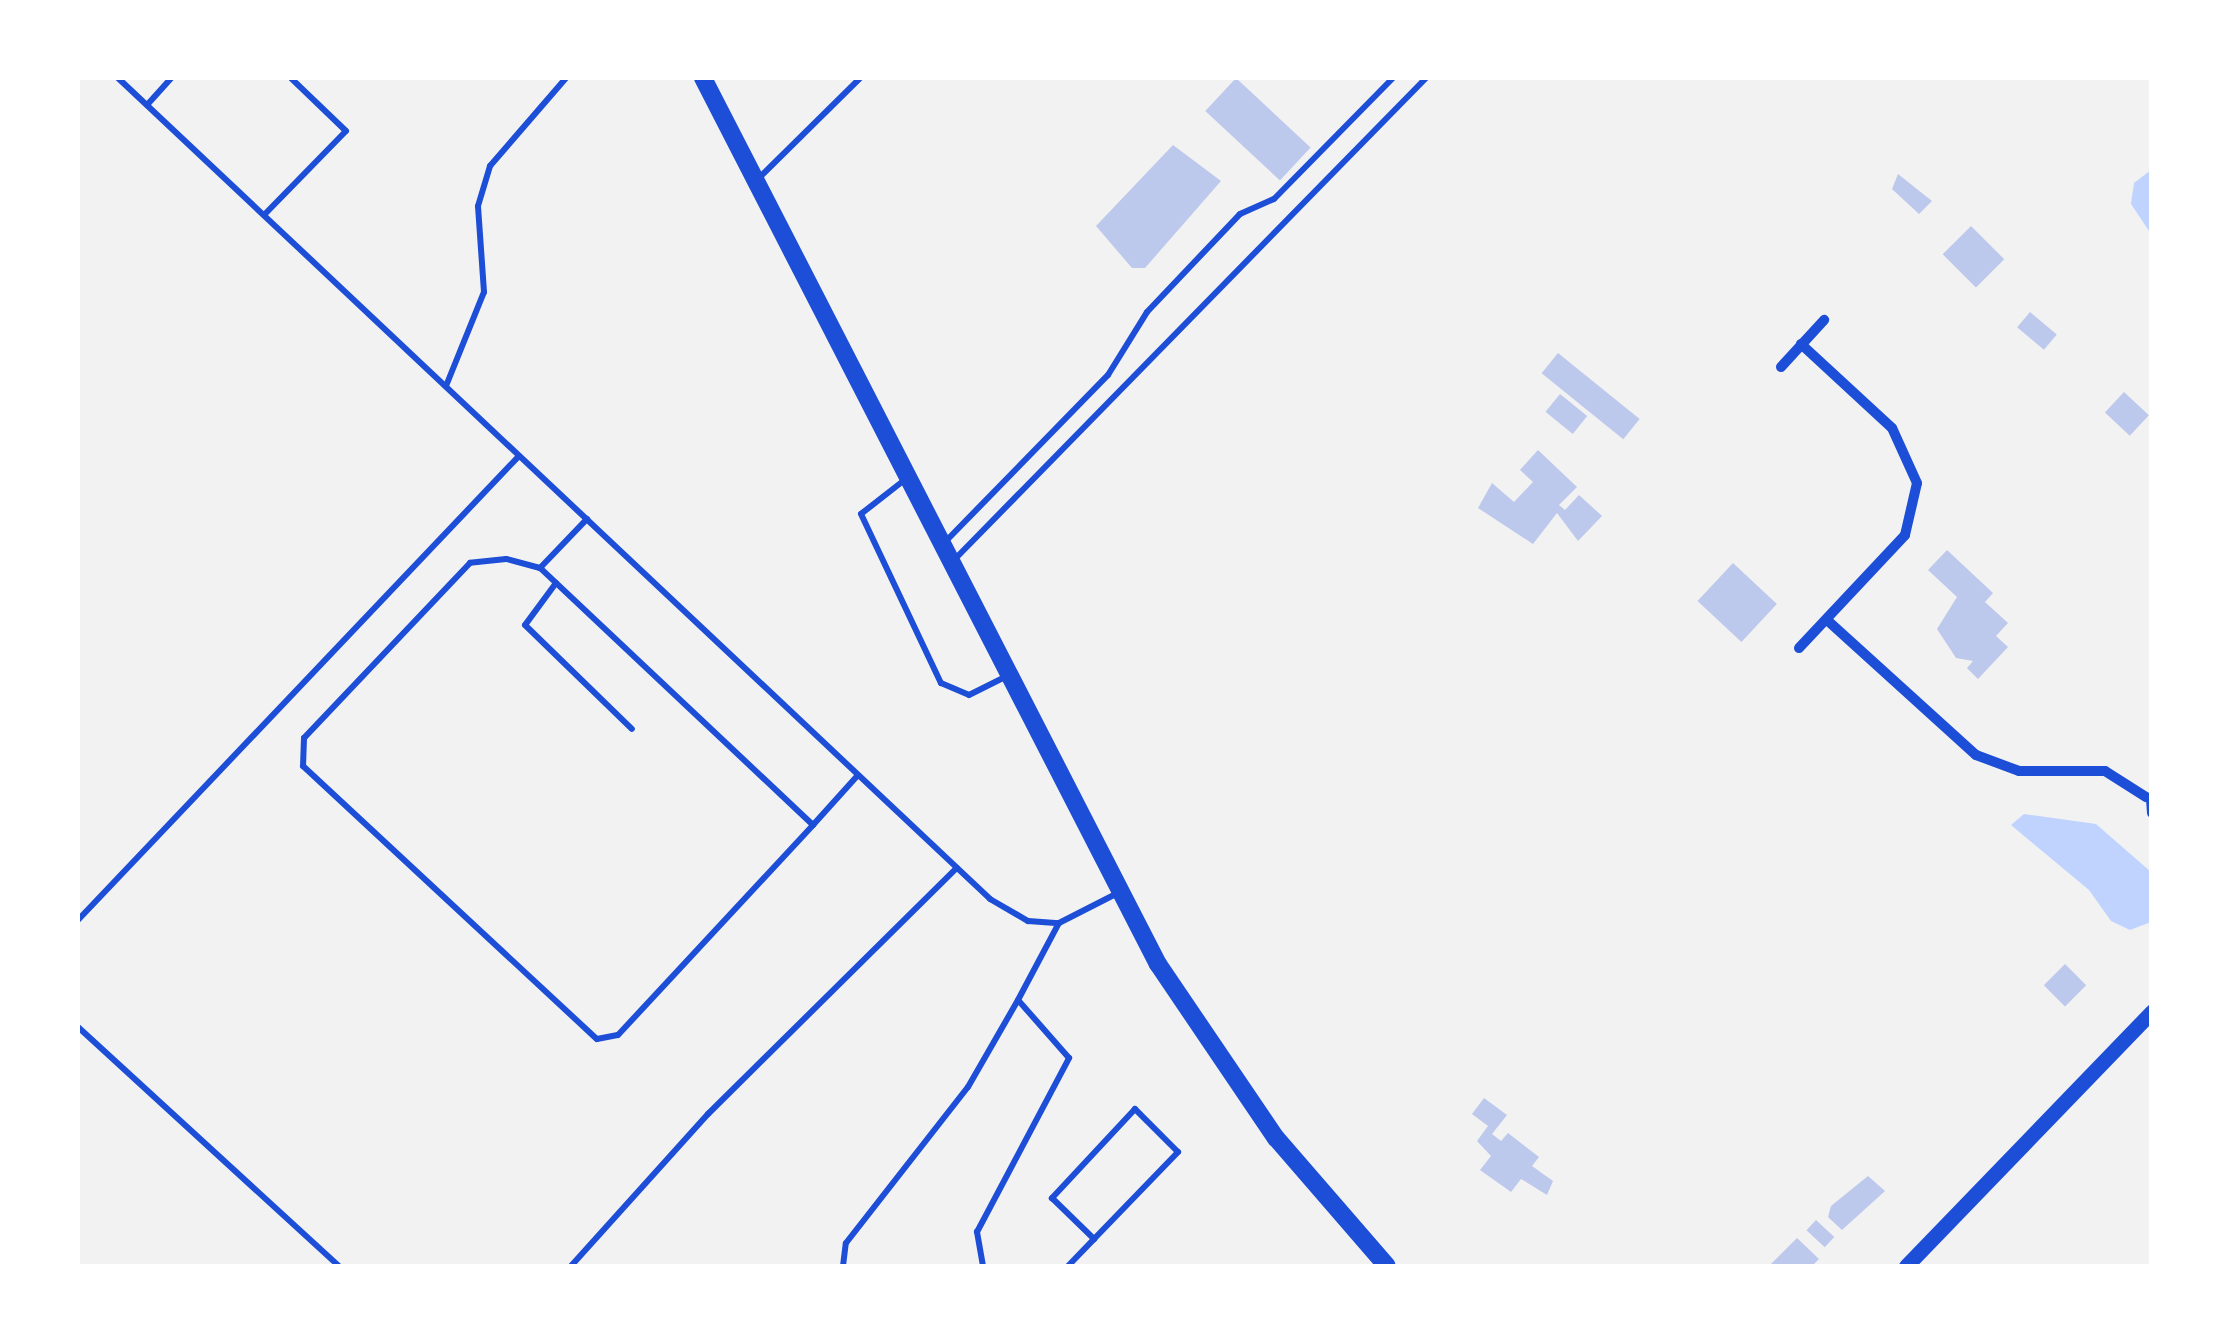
<!DOCTYPE html>
<style>
body{margin:0}
#map{position:relative;width:2229px;height:1344px;overflow:hidden;background:#f2f2f2;font-family:"Space Grotesk",sans-serif}
div>[style]{position:absolute}
[style*='--x']{left:calc(var(--x)*1px);top:calc(var(--y)*1px);width:calc(var(--w)*1px);rotate:calc(var(--a)*1deg)}
.water>*{inset:0;background:#bfd3fe}
.building>*{inset:0;background:#bdc9ec;transform-origin:0 0}
.service>*{height:6px;margin:-3px;padding:0 3px;transform-origin:3px;border-radius:3px;background:#1d4ed8}
.minor>*{height:10px;margin:-5px;padding:0 5px;transform-origin:5px;border-radius:5px;background:#1d4ed8}
.tertiary>*{height:15px;margin:-7.5px;padding:0 7.5px;transform-origin:7.5px;border-radius:7.5px;background:#1d4ed8}
.secondary>*{height:18px;margin:-9px;padding:0 9px;transform-origin:9px;border-radius:9px;background:#1d4ed8}
span{translate:-50% -50%;white-space:nowrap;text-align:center;line-height:1.15;-webkit-text-stroke:8px #fff;paint-order:stroke}
.frame{position:absolute;inset:0;border:80px solid #fff;pointer-events:none}
</style>
<div id="map">
<div class="water">
<div style="clip-path:polygon(2151px 170px,2152px 170px,2151px 234px,2131px 204px,2134px 183px)"></div>
<div style="clip-path:polygon(2024px 814px,2096px 824px,2151px 872px,2151px 922px,2130px 930px,2111px 921px,2089px 890px,2011px 825px)"></div>
</div>
<div class="building">
<div style="left:1236px;top:78px;width:102px;height:45px;rotate:43deg"></div>
<div style="clip-path:polygon(1173px 145px,1221px 181px,1145px 268px,1132px 268px,1096px 226px)"></div>
<div style="clip-path:polygon(1898px 174px,1932px 201px,1919px 214px,1892px 189px)"></div>
<div style="left:1971px;top:226px;width:47px;height:40px;rotate:45deg"></div>
<div style="left:2030px;top:312px;width:35px;height:20px;rotate:40deg"></div>
<div style="left:1558px;top:353px;width:105px;height:26px;rotate:39deg"></div>
<div style="left:2124px;top:392px;width:34px;height:28px;rotate:43deg"></div>
<div style="left:1560px;top:394px;width:35px;height:23px;rotate:39deg"></div>
<div style="clip-path:polygon(1538px 450px,1577px 487px,1559px 505px,1565px 510px,1579px 495px,1602px 516px,1578px 541px,1557px 513px,1533px 544px,1478px 508px,1492px 483px,1514px 502px,1533px 482px,1520px 470px)"></div>
<div style="clip-path:polygon(1947px 550px,1993px 593px,1985px 602px,2008px 623px,1996px 636px,2008px 647px,1978px 679px,1967px 668px,1973px 661px,1956px 658px,1937px 629px,1957px 597px,1928px 570px)"></div>
<div style="left:1733px;top:563px;width:60px;height:52px;rotate:43deg"></div>
<div style="left:2065px;top:964px;width:30px;height:30px;rotate:45deg"></div>
<div style="clip-path:polygon(1484px 1098px,1507px 1115px,1492px 1134px,1501px 1141px,1508px 1133px,1539px 1157px,1532px 1166px,1553px 1181px,1547px 1195px,1521px 1179px,1511px 1192px,1480px 1170px,1491px 1156px,1477px 1141px,1488px 1126px,1472px 1114px)"></div>
<div style="clip-path:polygon(1868px 1176px,1885px 1191px,1842px 1230px,1828px 1217px,1831px 1206px)"></div>
<div style="left:1816px;top:1220px;width:25px;height:14px;rotate:43deg"></div>
<div style="clip-path:polygon(1797px 1238px,1819px 1259px,1812px 1266px,1769px 1266px)"></div>
</div>
<div class="service">
<div style="--x:118;--y:78;--w:1198;--a:43.27"></div>
<div style="--x:990;--y:899;--w:44;--a:30.1"></div>
<div style="--x:1028;--y:921;--w:31;--a:4"></div>
<div style="--x:1059;--y:923;--w:66;--a:-27"></div>
<div style="--x:147;--y:105;--w:36;--a:-48"></div>
<div style="--x:757;--y:180;--w:145;--a:-44.7"></div>
<div style="--x:264;--y:215;--w:117;--a:-45.7"></div>
<div style="--x:346;--y:131;--w:76;--a:-136.1"></div>
<div style="--x:446;--y:386;--w:101;--a:-68"></div>
<div style="--x:484;--y:292;--w:86;--a:-94"></div>
<div style="--x:478;--y:206;--w:42;--a:-73.3"></div>
<div style="--x:490;--y:166;--w:116;--a:-49.2"></div>
<div style="--x:907;--y:478;--w:58;--a:142"></div>
<div style="--x:861;--y:514;--w:187;--a:64.7"></div>
<div style="--x:941;--y:683;--w:30;--a:23"></div>
<div style="--x:969;--y:695;--w:42;--a:-26.6"></div>
<div style="--x:946;--y:541;--w:232;--a:-45.7"></div>
<div style="--x:1108;--y:375;--w:74;--a:-58.2"></div>
<div style="--x:1147;--y:312;--w:135;--a:-46.5"></div>
<div style="--x:1240;--y:214;--w:37;--a:-24"></div>
<div style="--x:1274;--y:199;--w:170;--a:-45.5"></div>
<div style="--x:954;--y:560;--w:675;--a:-45.6"></div>
<div style="--x:540;--y:568;--w:68;--a:-46.2"></div>
<div style="--x:556;--y:583;--w:52;--a:126.4"></div>
<div style="--x:525;--y:625;--w:149;--a:44.2"></div>
<div style="--x:813;--y:825;--w:375;--a:-136.7"></div>
<div style="--x:540;--y:568;--w:35;--a:-165"></div>
<div style="--x:506;--y:559;--w:36;--a:174"></div>
<div style="--x:470;--y:563;--w:241;--a:133.5"></div>
<div style="--x:304;--y:738;--w:28;--a:92"></div>
<div style="--x:303;--y:766;--w:401;--a:42.9"></div>
<div style="--x:597;--y:1039;--w:21;--a:-11"></div>
<div style="--x:618;--y:1035;--w:287;--a:-47.1"></div>
<div style="--x:813;--y:825;--w:67;--a:-48"></div>
<div style="--x:78;--y:920;--w:640;--a:-46.46"></div>
<div style="--x:78;--y:1027;--w:354;--a:42.5"></div>
<div style="--x:571;--y:1266;--w:205;--a:-48"></div>
<div style="--x:708;--y:1114;--w:350;--a:-44.7"></div>
<div style="--x:843;--y:1266;--w:23;--a:-83"></div>
<div style="--x:846;--y:1243;--w:198;--a:-52"></div>
<div style="--x:968;--y:1087;--w:100;--a:-60.1"></div>
<div style="--x:983;--y:1266;--w:35;--a:-100"></div>
<div style="--x:977;--y:1232;--w:197;--a:-62.1"></div>
<div style="--x:1069;--y:1058;--w:77;--a:-131.3"></div>
<div style="--x:1018;--y:1000;--w:87;--a:-62"></div>
<div style="--x:1068;--y:1266;--w:37;--a:-46"></div>
<div style="--x:1094;--y:1239;--w:121;--a:-46"></div>
<div style="--x:1178;--y:1152;--w:61;--a:-135"></div>
<div style="--x:1135;--y:1109;--w:122;--a:133"></div>
<div style="--x:1052;--y:1198;--w:59;--a:44.3"></div>
</div>
<div class="minor">
<div style="--x:1781;--y:367;--w:64;--a:-47.5"></div>
<div style="--x:1827;--y:620;--w:201;--a:42.2"></div>
<div style="--x:1976;--y:755;--w:46;--a:20.4"></div>
<div style="--x:2019;--y:771;--w:86;--a:0"></div>
<div style="--x:2105;--y:771;--w:49;--a:32.4"></div>
<div style="--x:1799;--y:648;--w:155;--a:-46.8"></div>
<div style="--x:1905;--y:535;--w:53;--a:-77"></div>
<div style="--x:1917;--y:483;--w:60;--a:-114.4"></div>
<div style="--x:1892;--y:428;--w:124;--a:-137.3"></div>
<div style="--x:2151;--y:799;--w:14;--a:86"></div>
</div>
<div class="tertiary">
<div style="--x:1906;--y:1266;--w:354;--a:-46"></div>
</div>
<div class="secondary">
<div style="--x:703;--y:78;--w:996;--a:62.82"></div>
<div style="--x:1158;--y:964;--w:210;--a:55.9"></div>
<div style="--x:1276;--y:1138;--w:169;--a:49.1"></div>
</div>
<div class="frame"></div>
</div>
